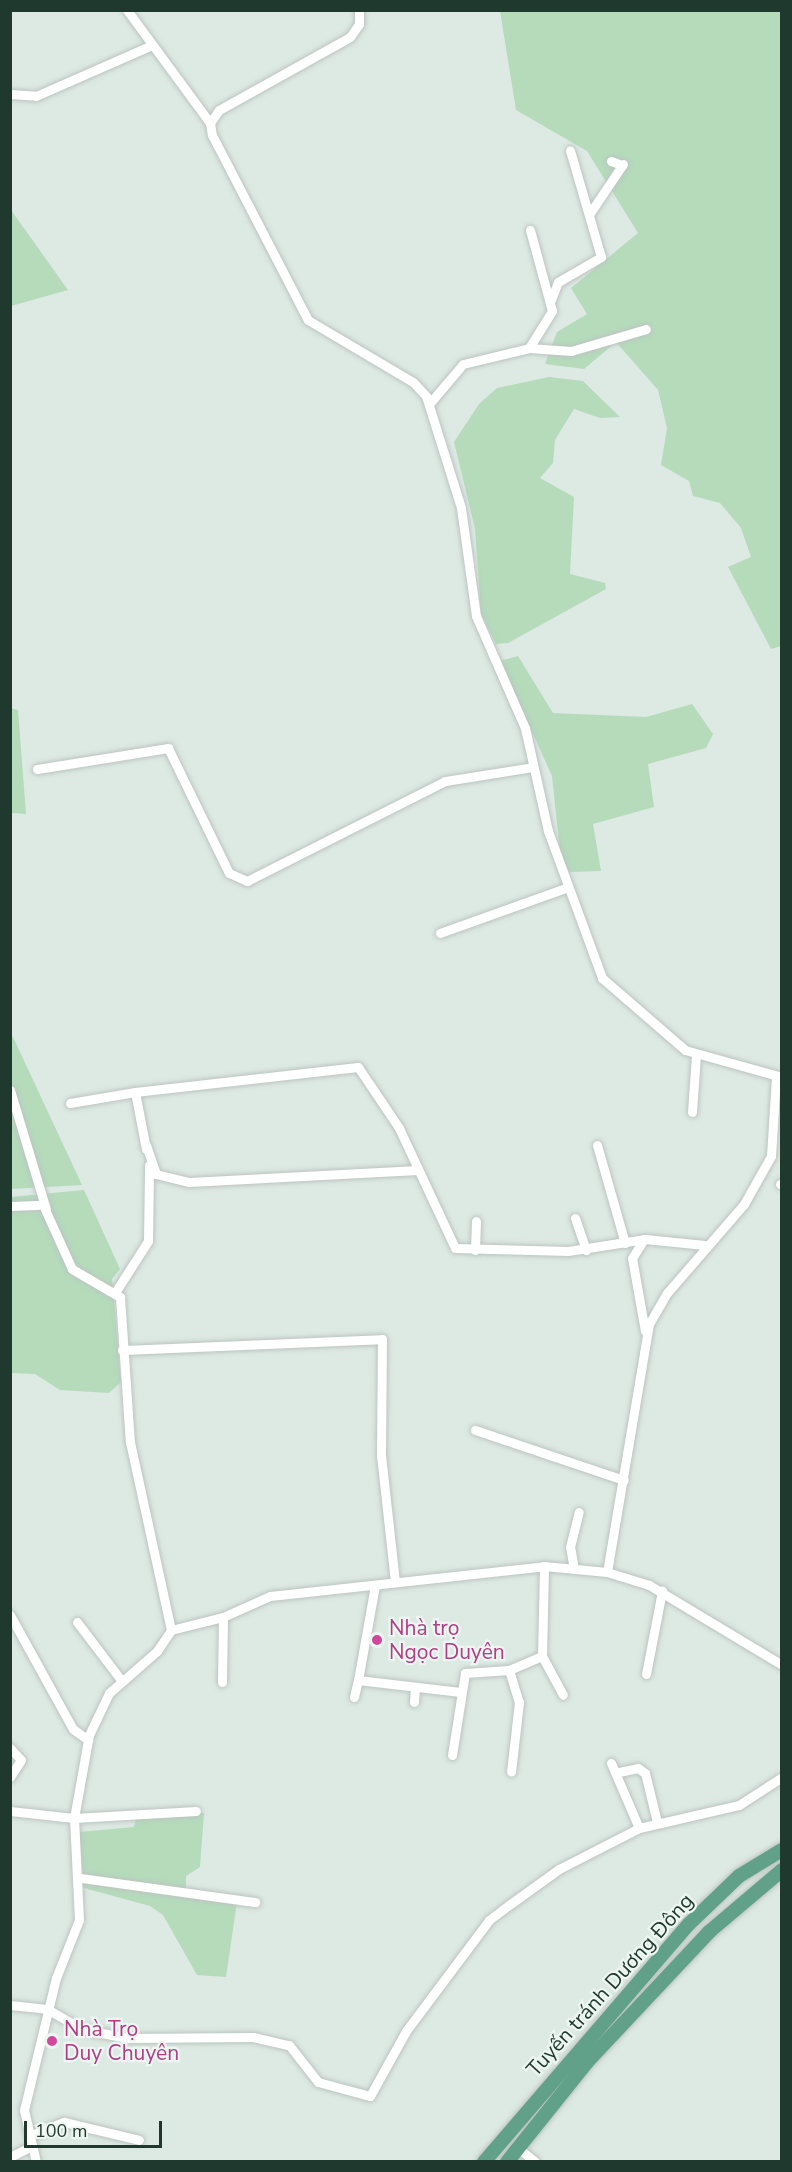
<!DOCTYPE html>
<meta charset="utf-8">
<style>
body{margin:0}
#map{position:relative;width:792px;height:2172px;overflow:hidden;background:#dde9e3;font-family:"Nunito Sans",sans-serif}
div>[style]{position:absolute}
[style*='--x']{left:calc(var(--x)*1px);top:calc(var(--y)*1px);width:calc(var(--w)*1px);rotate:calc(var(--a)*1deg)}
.green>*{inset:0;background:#b5dbbb}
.roads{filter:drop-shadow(0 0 2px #bcc4c1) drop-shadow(0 0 2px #bcc4c1)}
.street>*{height:9px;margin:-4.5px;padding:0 4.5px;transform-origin:4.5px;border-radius:4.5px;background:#fff}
.primary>*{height:14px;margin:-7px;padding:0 7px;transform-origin:7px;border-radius:7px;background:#61a089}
.dots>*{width:16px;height:16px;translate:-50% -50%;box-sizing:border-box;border:3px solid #edf6f1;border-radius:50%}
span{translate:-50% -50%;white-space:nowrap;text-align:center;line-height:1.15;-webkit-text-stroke:4.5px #edf6f1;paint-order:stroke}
.hotel-label{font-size:21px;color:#b23c85}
.left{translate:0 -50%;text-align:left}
.street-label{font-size:21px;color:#1f392f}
.frame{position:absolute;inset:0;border:12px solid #1f392f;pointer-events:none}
.scale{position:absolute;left:24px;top:2121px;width:138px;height:27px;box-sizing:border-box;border:3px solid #1f392f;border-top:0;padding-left:8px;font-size:18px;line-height:21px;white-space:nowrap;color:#1f392f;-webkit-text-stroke:4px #edf6f1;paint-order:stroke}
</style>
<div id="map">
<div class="green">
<div style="clip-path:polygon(500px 11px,781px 11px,781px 646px,771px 649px,728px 567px,751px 557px,741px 528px,720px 503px,693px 496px,689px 481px,661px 465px,667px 428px,658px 390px,616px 342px,584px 369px,545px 364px,557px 332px,587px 314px,571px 288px,638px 233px,587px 151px,516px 110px)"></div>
<div style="clip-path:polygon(10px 210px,11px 210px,68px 290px,11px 306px)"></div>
<div style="clip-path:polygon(549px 377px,583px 381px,620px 417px,600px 418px,574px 409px,555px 440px,553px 463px,540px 478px,574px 497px,570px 574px,605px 583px,606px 589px,508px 643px,496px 644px,481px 614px,475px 529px,454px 442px,479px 404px,497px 388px)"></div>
<div style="clip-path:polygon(518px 656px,553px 713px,646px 717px,692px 704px,713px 734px,706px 748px,648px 764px,654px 807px,593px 824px,601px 871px,569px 872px,560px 852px,552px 776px,500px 661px)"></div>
<div style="clip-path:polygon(10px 708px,18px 710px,26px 814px,11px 813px)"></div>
<div style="clip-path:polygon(11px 1037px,13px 1037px,82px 1185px,11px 1189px)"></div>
<div style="clip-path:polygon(84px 1190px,120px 1269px,112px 1279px,121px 1382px,109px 1393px,60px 1390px,35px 1374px,11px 1373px,11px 1197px)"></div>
<div style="clip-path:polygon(204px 1813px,200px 1867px,186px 1876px,186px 1893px,237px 1902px,226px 1977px,197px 1975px,163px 1915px,150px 1906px,84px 1888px,79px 1832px,134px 1827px,136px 1818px)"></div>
</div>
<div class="roads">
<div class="street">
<div style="--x:127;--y:10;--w:140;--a:53.7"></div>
<div style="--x:359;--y:10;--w:14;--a:90"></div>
<div style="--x:359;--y:24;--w:16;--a:125"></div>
<div style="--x:350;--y:37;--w:150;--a:150.9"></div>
<div style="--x:219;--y:110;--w:16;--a:125"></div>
<div style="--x:210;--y:123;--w:12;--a:81"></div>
<div style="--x:212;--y:135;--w:208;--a:62.6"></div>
<div style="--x:308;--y:320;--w:122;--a:30.6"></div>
<div style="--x:413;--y:382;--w:19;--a:47"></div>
<div style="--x:426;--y:396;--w:117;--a:72.6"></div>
<div style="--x:461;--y:508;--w:109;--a:82.1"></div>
<div style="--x:476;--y:616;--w:122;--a:66.4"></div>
<div style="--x:525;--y:728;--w:106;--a:77.4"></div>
<div style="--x:548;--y:831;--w:157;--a:69.8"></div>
<div style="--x:602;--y:978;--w:110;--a:40.9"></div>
<div style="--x:685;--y:1050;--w:101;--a:15.6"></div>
<div style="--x:10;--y:94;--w:26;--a:4"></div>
<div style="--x:36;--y:96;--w:127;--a:-23.7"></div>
<div style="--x:611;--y:161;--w:12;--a:20"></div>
<div style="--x:590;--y:213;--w:59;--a:-56"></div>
<div style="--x:551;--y:300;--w:19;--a:-69"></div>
<div style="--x:558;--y:282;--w:50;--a:-30.2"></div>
<div style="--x:601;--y:257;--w:111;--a:-106.2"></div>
<div style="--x:529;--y:348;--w:44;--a:-58.1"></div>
<div style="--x:552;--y:311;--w:84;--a:-105.2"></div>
<div style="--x:429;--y:404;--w:52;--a:-49.6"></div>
<div style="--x:463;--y:364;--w:68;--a:-13.6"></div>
<div style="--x:529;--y:348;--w:42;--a:4.1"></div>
<div style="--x:571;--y:351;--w:78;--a:-16.3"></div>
<div style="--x:37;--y:769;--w:133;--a:-9.1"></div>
<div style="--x:168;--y:748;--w:139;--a:64"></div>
<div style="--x:229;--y:873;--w:20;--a:24"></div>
<div style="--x:247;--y:881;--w:222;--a:-26.8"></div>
<div style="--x:445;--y:781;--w:89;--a:-9"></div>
<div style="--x:440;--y:933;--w:134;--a:-19.7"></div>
<div style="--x:10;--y:1090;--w:124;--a:73.2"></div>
<div style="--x:135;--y:1092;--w:224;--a:-6.4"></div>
<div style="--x:358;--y:1067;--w:73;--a:56.1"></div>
<div style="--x:399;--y:1128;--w:132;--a:65"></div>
<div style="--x:455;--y:1248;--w:113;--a:1.5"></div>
<div style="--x:568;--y:1251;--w:78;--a:-8.9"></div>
<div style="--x:645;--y:1239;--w:60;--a:5.7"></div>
<div style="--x:70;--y:1103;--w:66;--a:-9.6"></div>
<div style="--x:135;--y:1092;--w:58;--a:79.1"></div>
<div style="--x:692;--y:1112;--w:57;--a:-86"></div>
<div style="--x:146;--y:1145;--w:31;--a:71"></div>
<div style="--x:156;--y:1174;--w:34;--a:14"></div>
<div style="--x:189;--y:1182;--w:229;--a:-3"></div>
<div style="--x:597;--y:1145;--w:102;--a:74.1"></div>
<div style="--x:780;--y:1184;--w:2;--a:-27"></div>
<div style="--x:10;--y:1206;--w:33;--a:-2"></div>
<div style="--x:43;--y:1205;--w:70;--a:65.6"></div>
<div style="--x:72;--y:1269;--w:56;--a:30.3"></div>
<div style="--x:120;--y:1297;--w:145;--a:86.1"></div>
<div style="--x:130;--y:1442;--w:192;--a:77.7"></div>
<div style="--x:575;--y:1218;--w:34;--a:71"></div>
<div style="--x:644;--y:1239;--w:22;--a:122"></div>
<div style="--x:632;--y:1258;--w:74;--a:79.9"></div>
<div style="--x:475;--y:1250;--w:29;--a:-88"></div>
<div style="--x:116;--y:1291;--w:59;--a:-57.4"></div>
<div style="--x:148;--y:1241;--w:76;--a:-89.2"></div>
<div style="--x:122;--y:1350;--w:260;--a:-2.4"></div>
<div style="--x:382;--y:1339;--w:116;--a:90.5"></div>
<div style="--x:381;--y:1455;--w:127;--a:83.7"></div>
<div style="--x:475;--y:1430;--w:157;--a:18.6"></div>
<div style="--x:574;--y:1569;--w:22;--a:-100"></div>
<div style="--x:570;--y:1547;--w:36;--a:-76"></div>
<div style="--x:607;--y:1572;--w:252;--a:-80.4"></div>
<div style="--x:649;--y:1324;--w:36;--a:-60"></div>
<div style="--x:667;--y:1293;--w:118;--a:-49.1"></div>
<div style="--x:744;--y:1204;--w:55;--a:-60.6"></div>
<div style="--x:771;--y:1156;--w:80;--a:-86.4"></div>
<div style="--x:375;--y:1585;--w:97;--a:100.1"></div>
<div style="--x:358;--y:1680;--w:103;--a:6.7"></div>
<div style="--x:10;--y:1615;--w:130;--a:61.1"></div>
<div style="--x:73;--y:1729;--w:19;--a:36"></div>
<div style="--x:77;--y:1622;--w:73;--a:52.8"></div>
<div style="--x:542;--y:1656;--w:44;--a:61.7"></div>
<div style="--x:509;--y:1670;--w:34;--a:73"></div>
<div style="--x:519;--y:1702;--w:70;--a:96.5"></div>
<div style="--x:646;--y:1674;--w:85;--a:-79.1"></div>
<div style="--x:222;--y:1682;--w:65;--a:-89.1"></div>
<div style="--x:354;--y:1697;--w:17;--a:-77"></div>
<div style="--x:414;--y:1702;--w:14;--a:-86"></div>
<div style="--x:10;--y:1748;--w:16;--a:47"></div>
<div style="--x:21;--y:1760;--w:20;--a:123"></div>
<div style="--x:452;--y:1755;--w:83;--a:-81"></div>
<div style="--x:465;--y:1673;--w:44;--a:-3.9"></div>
<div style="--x:509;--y:1670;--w:36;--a:-23"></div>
<div style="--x:542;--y:1656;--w:90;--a:-88.7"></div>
<div style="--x:611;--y:1763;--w:71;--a:66.7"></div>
<div style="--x:619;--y:1772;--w:19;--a:-12"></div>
<div style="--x:638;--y:1768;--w:9;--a:36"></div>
<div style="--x:645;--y:1773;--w:50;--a:76.2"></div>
<div style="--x:10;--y:1811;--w:64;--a:6.2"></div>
<div style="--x:74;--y:1818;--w:122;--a:-3.3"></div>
<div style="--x:81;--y:1878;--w:176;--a:7.9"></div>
<div style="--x:10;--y:2005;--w:37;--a:6"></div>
<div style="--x:47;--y:2009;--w:40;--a:29.7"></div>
<div style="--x:82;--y:2029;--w:46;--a:11.3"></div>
<div style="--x:127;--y:2038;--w:126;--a:-0.5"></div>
<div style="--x:253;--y:2037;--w:37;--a:13"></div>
<div style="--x:289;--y:2045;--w:47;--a:51.9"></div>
<div style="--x:318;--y:2082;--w:54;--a:15.1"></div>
<div style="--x:370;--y:2096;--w:74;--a:-61"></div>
<div style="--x:406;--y:2031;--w:139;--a:-53.2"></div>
<div style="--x:489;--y:1920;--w:25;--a:-37"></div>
<div style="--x:509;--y:1905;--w:62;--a:-35.8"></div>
<div style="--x:559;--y:1869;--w:90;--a:-27.1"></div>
<div style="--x:639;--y:1828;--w:103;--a:-13"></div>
<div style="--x:739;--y:1805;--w:51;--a:-33.1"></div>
<div style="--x:29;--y:2136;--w:38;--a:-22"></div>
<div style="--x:64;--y:2122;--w:77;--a:13.5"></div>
<div style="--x:518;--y:2148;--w:22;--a:39"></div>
<div style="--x:10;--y:2157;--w:25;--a:-27"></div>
<div style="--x:36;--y:2162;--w:53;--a:-103"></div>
<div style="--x:24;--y:2110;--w:136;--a:-76.4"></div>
<div style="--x:56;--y:1978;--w:62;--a:-68.4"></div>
<div style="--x:79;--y:1920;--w:102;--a:-92.8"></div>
<div style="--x:74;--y:1818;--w:84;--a:-79.8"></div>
<div style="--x:89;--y:1735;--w:47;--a:-64.5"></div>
<div style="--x:109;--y:1693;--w:64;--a:-41.2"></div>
<div style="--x:157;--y:1651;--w:25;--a:-56"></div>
<div style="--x:171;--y:1630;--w:54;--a:-14"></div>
<div style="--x:223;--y:1617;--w:51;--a:-24.1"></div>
<div style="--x:270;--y:1596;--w:276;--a:-6.2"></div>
<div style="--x:544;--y:1566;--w:63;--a:5.4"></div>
<div style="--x:607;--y:1572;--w:44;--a:17.2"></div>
<div style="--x:649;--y:1585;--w:155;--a:31"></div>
</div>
<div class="primary">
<div style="--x:484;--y:2162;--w:314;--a:-49.3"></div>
<div style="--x:689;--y:1924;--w:69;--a:-43.8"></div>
<div style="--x:739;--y:1876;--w:50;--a:-31.2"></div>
<div style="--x:507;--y:2162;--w:128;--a:-51.3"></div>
<div style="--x:587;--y:2062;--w:178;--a:-46.8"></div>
<div style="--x:709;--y:1932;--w:96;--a:-40.3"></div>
</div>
</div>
<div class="dots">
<div style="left:377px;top:1640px;background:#d1479c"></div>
<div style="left:52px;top:2041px;background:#d1479c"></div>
</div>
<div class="hotel-label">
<span class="left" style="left:389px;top:1640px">Nhà trọ<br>Ngọc Duyên</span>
<span class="left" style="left:64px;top:2041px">Nhà Trọ<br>Duy Chuyên</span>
</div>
<div class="street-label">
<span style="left:610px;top:1985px;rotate:-48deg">Tuyến tránh Dương Đông</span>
</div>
<div class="frame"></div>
<div class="scale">100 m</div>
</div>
